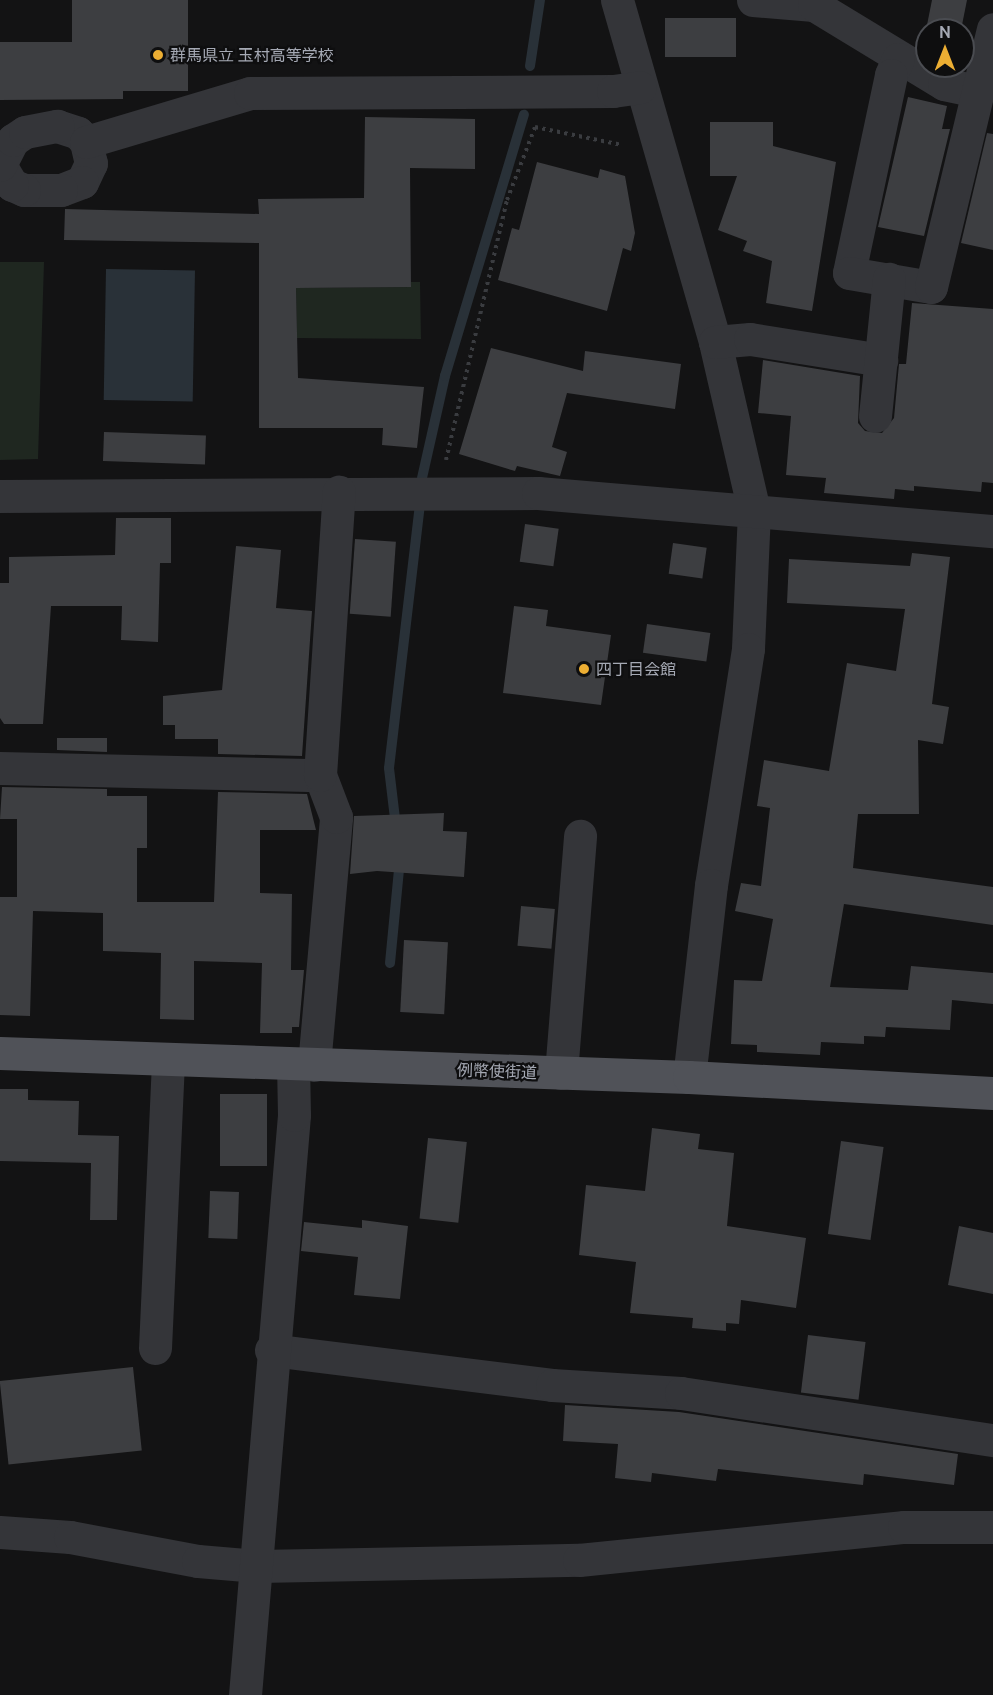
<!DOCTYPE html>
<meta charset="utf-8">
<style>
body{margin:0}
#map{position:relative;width:993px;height:1695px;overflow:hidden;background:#131314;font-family:Ubuntu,"Noto Sans JP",sans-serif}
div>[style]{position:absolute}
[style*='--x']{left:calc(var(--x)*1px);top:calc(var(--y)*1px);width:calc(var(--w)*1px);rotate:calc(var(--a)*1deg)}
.green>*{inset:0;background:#1f2720}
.water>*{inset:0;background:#293138;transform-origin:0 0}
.stream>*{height:10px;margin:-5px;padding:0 5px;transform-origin:5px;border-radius:5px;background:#293138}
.building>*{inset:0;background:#3d3e41;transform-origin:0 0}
.path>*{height:4px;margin-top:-2px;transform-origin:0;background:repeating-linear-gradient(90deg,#3a3c40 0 3px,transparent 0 7.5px)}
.minor>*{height:33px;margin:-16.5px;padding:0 16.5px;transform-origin:16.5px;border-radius:16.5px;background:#343539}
.major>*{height:33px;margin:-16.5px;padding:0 16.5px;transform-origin:16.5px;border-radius:16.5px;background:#505258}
.dots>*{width:16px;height:16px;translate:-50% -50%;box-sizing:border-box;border:3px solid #0e0e0f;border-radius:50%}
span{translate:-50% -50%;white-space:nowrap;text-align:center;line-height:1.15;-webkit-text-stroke:4.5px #0e0e0f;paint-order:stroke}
.poi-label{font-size:16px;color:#a5a9b4}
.left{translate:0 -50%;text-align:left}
.street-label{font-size:16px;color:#a5a9b4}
.north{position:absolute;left:915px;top:18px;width:60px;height:60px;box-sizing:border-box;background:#0e0e0f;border:2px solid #4a4c51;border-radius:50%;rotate:0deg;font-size:16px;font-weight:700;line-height:24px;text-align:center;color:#a5a9b4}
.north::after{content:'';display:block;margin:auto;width:21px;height:27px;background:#ecae33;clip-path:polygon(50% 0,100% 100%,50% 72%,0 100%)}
</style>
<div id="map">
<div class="green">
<div style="clip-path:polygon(0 262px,44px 262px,38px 459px,0 460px)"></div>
<div style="clip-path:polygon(411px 282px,420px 282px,421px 339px,297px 338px,296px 288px,411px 287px)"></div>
</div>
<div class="water">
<div style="left:106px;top:269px;width:89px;height:131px;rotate:1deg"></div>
</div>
<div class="stream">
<div style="--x:530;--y:66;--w:67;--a:-81.4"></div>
<div style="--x:422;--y:478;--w:105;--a:-77.3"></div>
<div style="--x:445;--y:376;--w:273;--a:-73.2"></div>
<div style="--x:396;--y:827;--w:59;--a:-96.8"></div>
<div style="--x:389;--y:768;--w:259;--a:-83.3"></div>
<div style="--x:390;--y:963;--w:103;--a:-84.5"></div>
</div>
<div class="building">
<div style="clip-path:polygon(72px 0,188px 0,188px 91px,123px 91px,123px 99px,0 100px,0 42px,72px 42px)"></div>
<div style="clip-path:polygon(932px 0,967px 0,961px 30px,926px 30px)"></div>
<div style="left:665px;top:18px;width:71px;height:39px"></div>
<div style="clip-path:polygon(908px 97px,947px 106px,942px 129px,950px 129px,924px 236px,878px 227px)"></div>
<div style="clip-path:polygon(365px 117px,475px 119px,475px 169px,410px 168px,411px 287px,296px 288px,298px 378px,424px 387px,417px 448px,382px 445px,383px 428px,259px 428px,259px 243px,64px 240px,65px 209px,259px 214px,258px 199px,364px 198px)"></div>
<div style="clip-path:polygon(710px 122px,773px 122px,773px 146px,836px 162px,812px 311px,766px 303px,772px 261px,743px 251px,747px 241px,718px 230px,737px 176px,710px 176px)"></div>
<div style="clip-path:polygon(987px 133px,993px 134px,993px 250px,961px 243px)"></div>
<div style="clip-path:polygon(537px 162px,598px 178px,600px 169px,625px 176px,635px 233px,631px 251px,623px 248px,607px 311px,498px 280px,512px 228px,519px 230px)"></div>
<div style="clip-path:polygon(912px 303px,993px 309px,993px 483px,982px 482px,981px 492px,914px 486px,914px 491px,895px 489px,894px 499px,824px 493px,826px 478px,786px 475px,791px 416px,758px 413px,763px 360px,860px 376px,858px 423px,865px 431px,882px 433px,894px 418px,899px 364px,906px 364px)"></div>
<div style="clip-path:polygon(491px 348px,583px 371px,585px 351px,681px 364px,675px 409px,567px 393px,552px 447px,567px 452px,560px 476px,517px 466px,515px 471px,459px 454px)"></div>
<div style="left:104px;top:432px;width:102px;height:29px;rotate:2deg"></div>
<div style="clip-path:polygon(116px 518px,171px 518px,171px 563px,160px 563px,158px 642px,121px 640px,122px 606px,51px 606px,43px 724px,4px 724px,0 718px,0 583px,9px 583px,9px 557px,115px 555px)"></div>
<div style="left:525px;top:524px;width:34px;height:38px;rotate:8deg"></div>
<div style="left:355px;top:539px;width:41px;height:75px;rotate:4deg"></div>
<div style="left:673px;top:543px;width:34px;height:31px;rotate:8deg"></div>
<div style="clip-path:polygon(236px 546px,281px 550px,276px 608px,312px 611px,302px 756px,218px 754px,218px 739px,175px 739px,175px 725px,163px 725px,163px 696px,222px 690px)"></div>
<div style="clip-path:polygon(912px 553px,950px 557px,932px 704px,949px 707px,943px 744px,918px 740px,919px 814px,858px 814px,853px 868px,993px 887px,993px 925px,844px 904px,830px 987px,908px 990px,911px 966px,993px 973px,993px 1004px,952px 1000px,950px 1030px,886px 1027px,885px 1037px,864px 1036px,864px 1044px,821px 1042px,820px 1055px,757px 1052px,757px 1045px,731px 1044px,734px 980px,762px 981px,773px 919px,735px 911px,741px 883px,761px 886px,770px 808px,757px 806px,764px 760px,829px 771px,847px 663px,896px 671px,905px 609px,787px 603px,789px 559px,910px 566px)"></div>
<div style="clip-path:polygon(514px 606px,548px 610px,546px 626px,611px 635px,601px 705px,503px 693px)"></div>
<div style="left:647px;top:624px;width:64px;height:29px;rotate:8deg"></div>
<div style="clip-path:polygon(57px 738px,107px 738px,107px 752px,57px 750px)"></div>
<div style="clip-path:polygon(2px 787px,107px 789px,107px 796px,147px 796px,147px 848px,137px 848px,137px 902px,214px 902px,218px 792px,307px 794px,316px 830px,260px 830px,260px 893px,292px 894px,291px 970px,304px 970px,299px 1027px,292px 1027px,292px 1033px,260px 1033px,262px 963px,194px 961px,194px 1020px,160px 1019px,161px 953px,103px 951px,103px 913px,33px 911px,30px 1016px,0 1015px,0 897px,17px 897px,17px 819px,0 819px)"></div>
<div style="clip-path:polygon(444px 813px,443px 831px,467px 832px,464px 877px,377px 871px,350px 874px,354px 816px)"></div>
<div style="left:521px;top:906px;width:34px;height:40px;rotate:5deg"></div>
<div style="left:404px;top:940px;width:44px;height:72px;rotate:3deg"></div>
<div style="clip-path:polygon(0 1089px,28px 1089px,28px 1100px,79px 1101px,78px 1135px,119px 1136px,117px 1220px,90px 1220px,91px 1163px,0 1161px)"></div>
<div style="left:220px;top:1094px;width:47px;height:72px"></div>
<div style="clip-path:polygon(652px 1128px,700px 1134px,698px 1149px,734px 1153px,727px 1226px,806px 1238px,796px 1308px,741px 1300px,739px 1324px,726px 1323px,726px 1331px,692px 1328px,693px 1318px,630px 1313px,636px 1262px,579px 1255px,586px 1185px,645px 1191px)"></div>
<div style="left:428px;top:1138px;width:39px;height:81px;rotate:6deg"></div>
<div style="left:841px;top:1141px;width:43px;height:94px;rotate:8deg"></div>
<div style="left:210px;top:1191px;width:29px;height:47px;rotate:2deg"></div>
<div style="clip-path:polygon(362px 1220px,408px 1226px,400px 1299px,354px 1295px,358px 1257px,301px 1251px,304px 1222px,362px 1228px)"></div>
<div style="clip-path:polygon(959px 1226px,993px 1233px,993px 1294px,948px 1285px)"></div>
<div style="left:808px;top:1335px;width:58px;height:58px;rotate:7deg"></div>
<div style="left:133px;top:1367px;width:84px;height:134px;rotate:84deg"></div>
<div style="clip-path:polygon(565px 1405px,679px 1412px,958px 1454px,954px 1485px,864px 1474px,863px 1485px,718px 1469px,716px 1481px,652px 1473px,651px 1482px,615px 1478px,618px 1444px,563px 1441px)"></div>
</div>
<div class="path">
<div style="--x:446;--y:460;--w:267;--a:-76.8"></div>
<div style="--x:507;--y:200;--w:78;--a:-69"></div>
<div style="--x:535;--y:127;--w:89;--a:11.7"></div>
</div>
<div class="minor">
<div style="--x:617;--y:0;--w:356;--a:74"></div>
<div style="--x:715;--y:342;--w:173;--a:77"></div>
<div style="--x:754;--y:511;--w:138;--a:92.5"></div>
<div style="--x:748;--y:649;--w:239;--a:98.9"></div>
<div style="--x:711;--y:885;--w:193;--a:96.5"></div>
<div style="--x:753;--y:0;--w:61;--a:4.7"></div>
<div style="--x:814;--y:5;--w:152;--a:31.3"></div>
<div style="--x:944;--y:84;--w:34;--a:12"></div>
<div style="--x:898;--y:59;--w:17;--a:114"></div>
<div style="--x:891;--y:75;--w:202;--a:102"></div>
<div style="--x:849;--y:273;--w:83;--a:9.7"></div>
<div style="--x:931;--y:287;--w:265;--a:-76.5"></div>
<div style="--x:57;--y:126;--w:22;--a:18"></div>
<div style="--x:78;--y:133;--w:12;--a:48"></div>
<div style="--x:86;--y:142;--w:22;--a:77"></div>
<div style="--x:91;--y:163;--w:21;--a:115"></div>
<div style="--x:82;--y:182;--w:22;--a:159"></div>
<div style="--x:61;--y:190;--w:37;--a:180"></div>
<div style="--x:24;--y:190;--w:13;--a:-157"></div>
<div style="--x:12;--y:185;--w:23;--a:-121"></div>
<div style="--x:0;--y:165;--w:28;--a:-63"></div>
<div style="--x:13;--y:140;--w:14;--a:-34"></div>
<div style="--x:25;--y:132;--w:33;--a:-11"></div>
<div style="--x:86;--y:142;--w:171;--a:-16.6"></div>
<div style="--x:250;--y:93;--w:363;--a:-0.3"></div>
<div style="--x:613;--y:91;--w:27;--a:-8"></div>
<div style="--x:715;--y:342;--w:35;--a:-5"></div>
<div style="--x:750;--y:339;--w:133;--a:9.1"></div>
<div style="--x:875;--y:416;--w:138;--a:-84.2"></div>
<div style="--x:0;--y:496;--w:538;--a:-0.32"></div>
<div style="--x:538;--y:493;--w:457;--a:4.8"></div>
<div style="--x:0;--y:768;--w:320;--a:1.3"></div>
<div style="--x:314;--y:1065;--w:249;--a:-84.9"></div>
<div style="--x:336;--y:817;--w:45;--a:-110.9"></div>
<div style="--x:320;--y:775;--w:284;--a:-86.2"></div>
<div style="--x:561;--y:1073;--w:238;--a:-85.4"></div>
<div style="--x:155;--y:1348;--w:289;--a:-87.4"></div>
<div style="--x:271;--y:1350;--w:283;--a:7.1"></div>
<div style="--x:552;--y:1385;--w:129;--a:3.5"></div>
<div style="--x:681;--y:1393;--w:316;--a:8.6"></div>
<div style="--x:0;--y:1532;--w:70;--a:4.1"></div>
<div style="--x:70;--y:1537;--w:130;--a:10.6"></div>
<div style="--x:198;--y:1561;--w:60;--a:4.8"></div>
<div style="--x:258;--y:1566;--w:321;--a:-1.1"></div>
<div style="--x:579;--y:1560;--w:327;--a:-5.8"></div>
<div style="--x:904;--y:1527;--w:89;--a:0"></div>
<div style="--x:245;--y:1695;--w:582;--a:-85.17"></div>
<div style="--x:294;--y:1115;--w:51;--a:-91.1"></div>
</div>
<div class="major">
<div style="--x:0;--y:1053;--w:689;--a:1.99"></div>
<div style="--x:689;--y:1077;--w:304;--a:3"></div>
</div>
<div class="dots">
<div style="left:158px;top:55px;background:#ecae33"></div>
<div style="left:584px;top:669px;background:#ecae33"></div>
</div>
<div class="poi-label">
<span class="left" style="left:170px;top:55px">群馬県立 玉村高等学校</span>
<span class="left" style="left:596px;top:669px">四丁目会館</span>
</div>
<div class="street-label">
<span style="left:497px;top:1071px;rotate:2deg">例幣使街道</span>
</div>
<div class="north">N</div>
</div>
